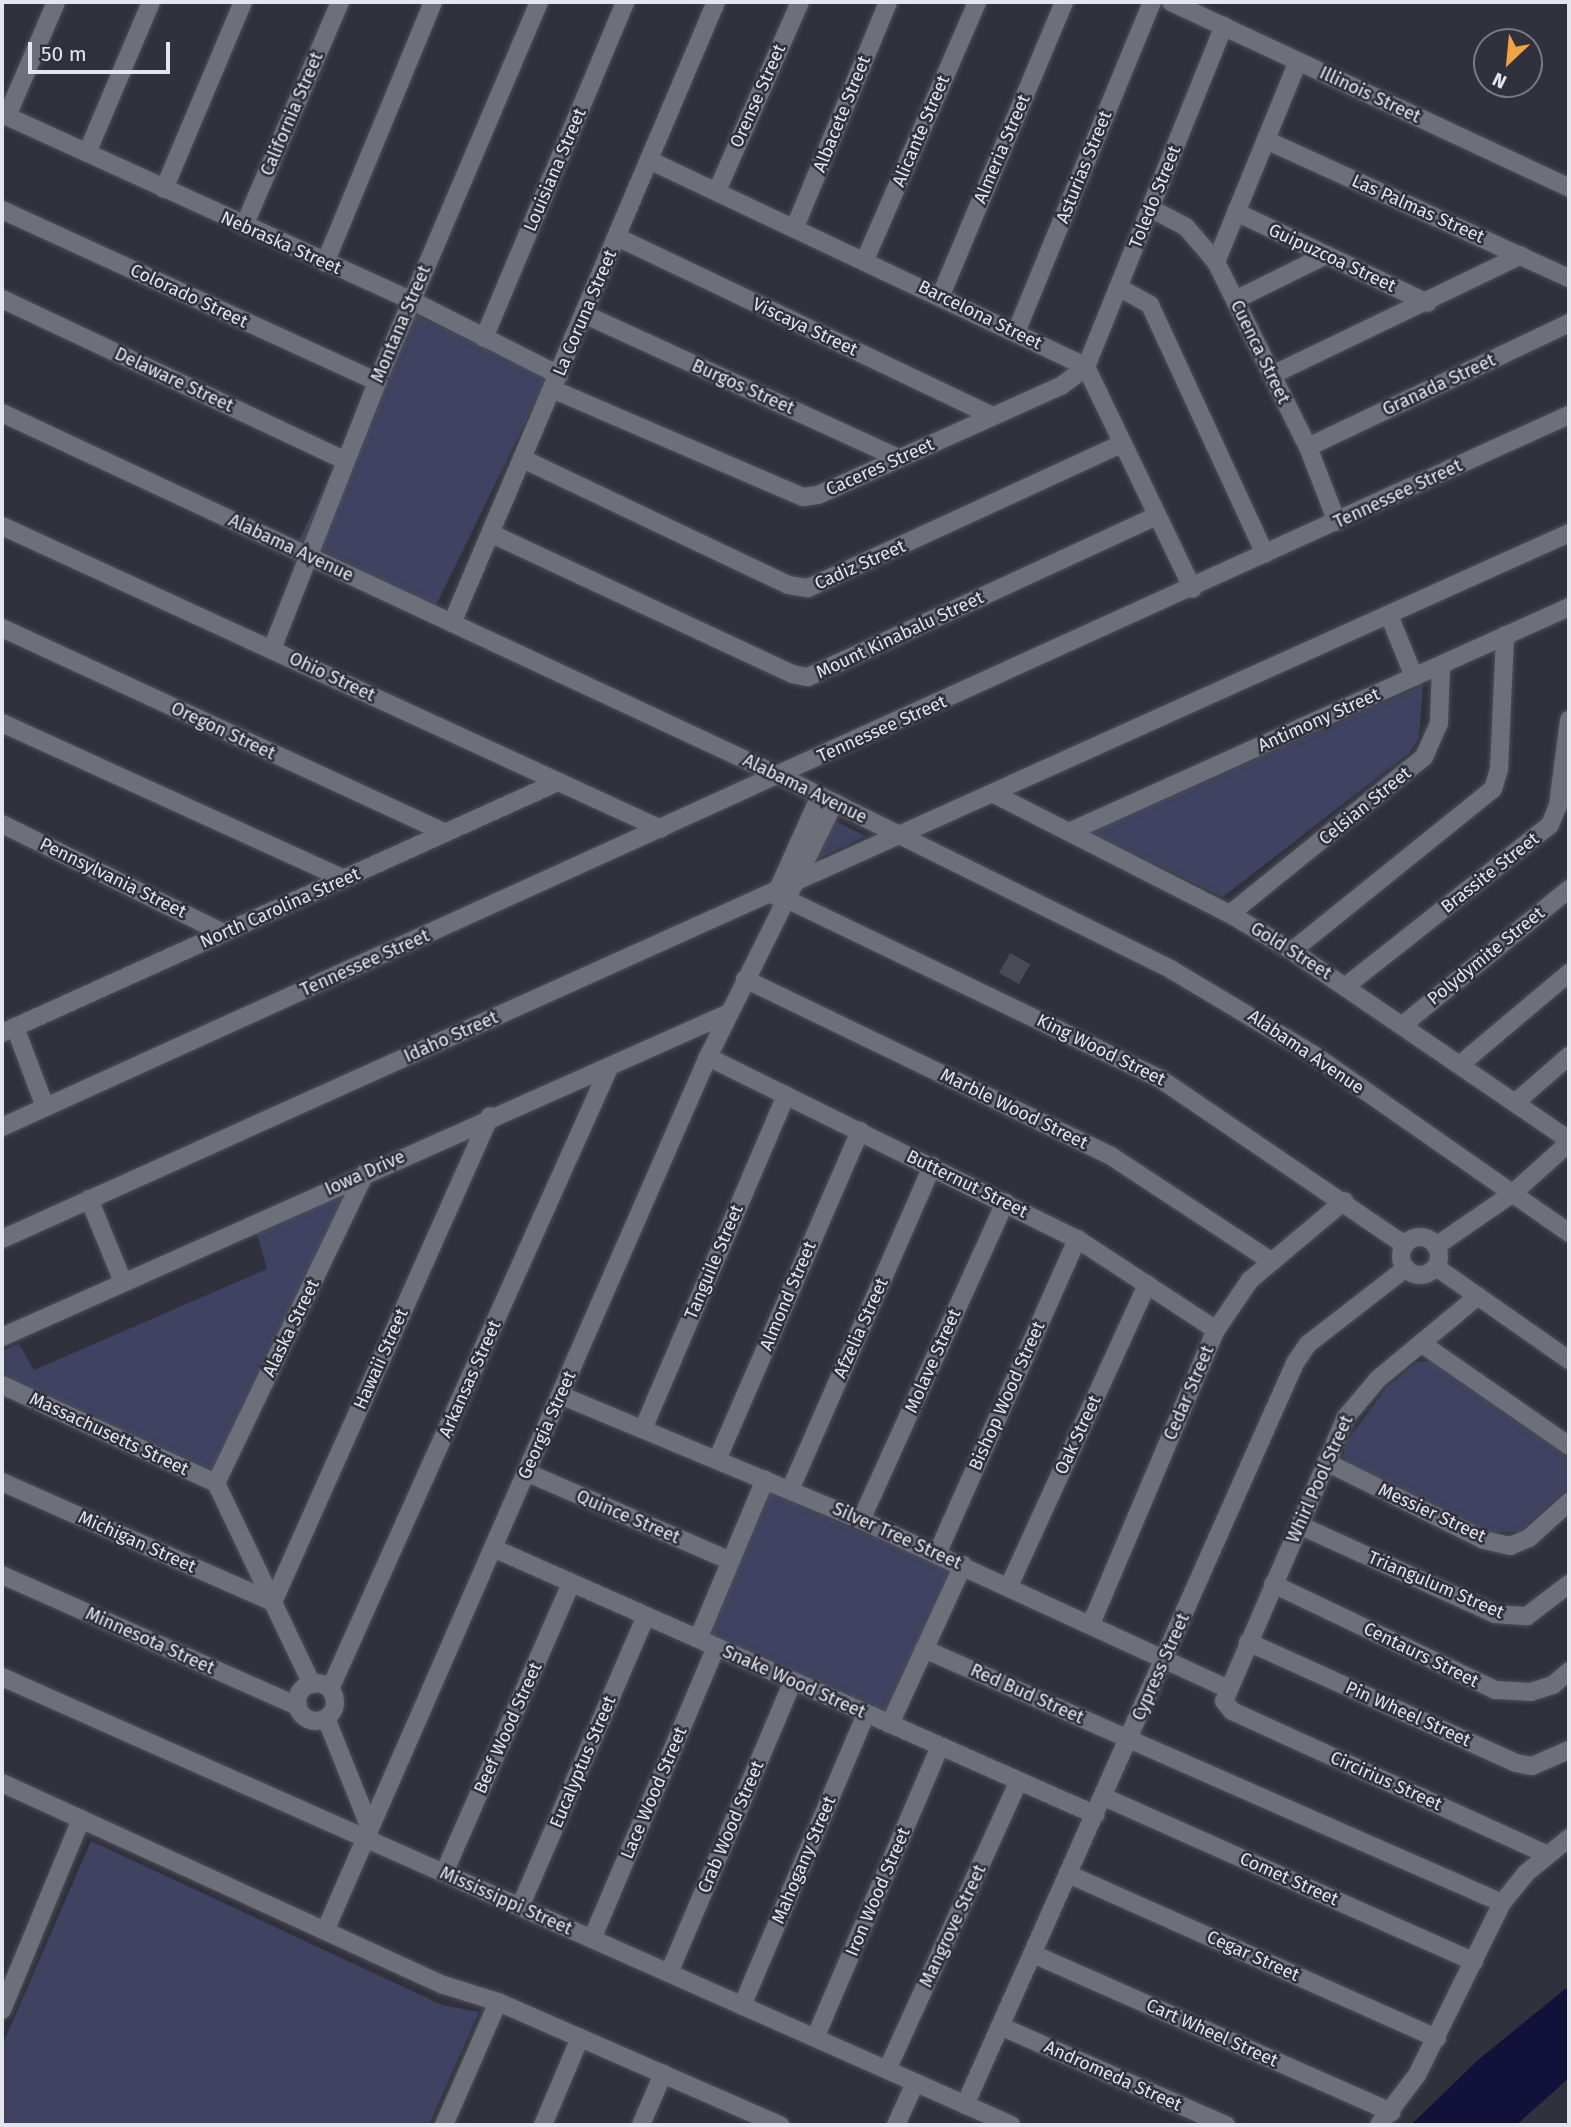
<!DOCTYPE html>
<style>
body{margin:0}
#map{position:relative;width:1571px;height:2127px;overflow:hidden;background:#30313c;font-family:"Fira Sans",sans-serif}
div>[style]{position:absolute}
[style*='--x']{left:calc(var(--x)*1px);top:calc(var(--y)*1px);width:calc(var(--w)*1px);rotate:calc(var(--a)*1deg)}
.green>*{inset:0;background:#3f4260;transform-origin:0 0}
.water>*{inset:0;background:#121139}
.building>*{inset:0;background:#484a55;transform-origin:0 0}
.roads{filter:drop-shadow(0 0 2px #4d4e58) drop-shadow(0 0 2px #4d4e58)}
.minor>*{height:18px;margin:-9px;padding:0 9px;transform-origin:9px;border-radius:9px;background:#6d6f7b}
.minor>.ring{margin:-9px;padding:0;box-sizing:content-box;background:none;border:18px solid #6d6f7b;border-radius:50%}
span{translate:-50% -50%;white-space:nowrap;text-align:center;line-height:1.15;-webkit-text-stroke:5px #30313c;paint-order:stroke}
.street-label{font-size:18px;color:#e5e6ed}
.frame{position:absolute;inset:0;border:4px solid #e5e6ed;pointer-events:none}
.north{position:absolute;left:1473px;top:28px;width:70px;height:70px;box-sizing:border-box;background:#30313c;border:2px solid #787983;border-radius:50%;rotate:206deg;font-size:19px;font-weight:700;line-height:28px;text-align:center;color:#e5e6ed}
.north::after{content:'';display:block;margin:auto;width:24px;height:32px;background:#f3a442;clip-path:polygon(50% 0,100% 100%,50% 72%,0 100%)}
.scale{position:absolute;left:28px;top:42px;width:142px;height:32px;box-sizing:border-box;border:4px solid #e5e6ed;border-top:0;padding-left:9px;font-size:21px;line-height:24px;white-space:nowrap;color:#e5e6ed;-webkit-text-stroke:5px #30313c;paint-order:stroke}
</style>
<div id="map">
<div class="green">
<div style="left:410px;top:312px;width:152px;height:253px;rotate:26deg"></div>
<div style="clip-path:polygon(1423px 685px,1419px 738px,1409px 753px,1223px 897px,1090px 833px)"></div>
<div style="clip-path:polygon(835px 821px,866px 836px,817px 859px)"></div>
<div style="clip-path:polygon(347px 1193px,212px 1470px,2px 1375px,2px 1351px,19px 1344px,34px 1370px,267px 1269px,257px 1234px)"></div>
<div style="clip-path:polygon(1431px 1361px,1569px 1458px,1569px 1488px,1519px 1532px,1486px 1532px,1350px 1466px,1343px 1457px,1347px 1441px,1387px 1387px,1417px 1362px)"></div>
<div style="left:770px;top:1493px;width:196px;height:156px;rotate:23deg"></div>
<div style="clip-path:polygon(91px 1841px,442px 2005px,479px 2012px,429px 2125px,2px 2125px,2px 2046px)"></div>
</div>
<div class="water">
<div style="clip-path:polygon(1569px 1986px,1569px 2078px,1516px 2125px,1411px 2125px,1478px 2060px)"></div>
</div>
<div class="building">
<div style="left:1010px;top:953px;width:23px;height:23px;rotate:29deg"></div>
</div>
<div class="roads">
<div class="minor">
<div style="--x:1171;--y:2;--w:439;--a:25"></div>
<div style="--x:2;--y:114;--w:449;--a:24.5"></div>
<div style="--x:411;--y:300;--w:166;--a:26.9"></div>
<div style="--x:7;--y:116;--w:124;--a:-66.7"></div>
<div style="--x:1266;--y:140;--w:333;--a:24.5"></div>
<div style="--x:87;--y:153;--w:164;--a:-67"></div>
<div style="--x:651;--y:161;--w:481;--a:25.3"></div>
<div style="--x:1086;--y:367;--w:246;--a:64.3"></div>
<div style="--x:164;--y:189;--w:203;--a:-67.1"></div>
<div style="--x:717;--y:191;--w:206;--a:-66.3"></div>
<div style="--x:1150;--y:208;--w:41;--a:27.8"></div>
<div style="--x:1186;--y:227;--w:46;--a:49.4"></div>
<div style="--x:1216;--y:262;--w:207;--a:63.6"></div>
<div style="--x:1308;--y:447;--w:80;--a:68.9"></div>
<div style="--x:2;--y:210;--w:413;--a:24.6"></div>
<div style="--x:1236;--y:212;--w:212;--a:25.4"></div>
<div style="--x:244;--y:226;--w:244;--a:-66.8"></div>
<div style="--x:795;--y:227;--w:243;--a:-67.5"></div>
<div style="--x:617;--y:237;--w:416;--a:25.5"></div>
<div style="--x:865;--y:260;--w:281;--a:-66.5"></div>
<div style="--x:1216;--y:262;--w:217;--a:-67.8"></div>
<div style="--x:325;--y:263;--w:282;--a:-67.5"></div>
<div style="--x:1118;--y:287;--w:37;--a:29"></div>
<div style="--x:1150;--y:305;--w:274;--a:65.2"></div>
<div style="--x:941;--y:295;--w:318;--a:-67.2"></div>
<div style="--x:2;--y:299;--w:380;--a:25.2"></div>
<div style="--x:1235;--y:300;--w:102;--a:-26.3"></div>
<div style="--x:586;--y:315;--w:344;--a:24.6"></div>
<div style="--x:1016;--y:332;--w:357;--a:-67.6"></div>
<div style="--x:484;--y:338;--w:364;--a:-67.2"></div>
<div style="--x:1272;--y:375;--w:276;--a:-25.7"></div>
<div style="--x:552;--y:389;--w:273;--a:23.3"></div>
<div style="--x:803;--y:497;--w:15;--a:-8"></div>
<div style="--x:818;--y:495;--w:266;--a:-24.2"></div>
<div style="--x:1061;--y:386;--w:31;--a:-37"></div>
<div style="--x:1086;--y:367;--w:368;--a:-68"></div>
<div style="--x:2;--y:413;--w:859;--a:25.01"></div>
<div style="--x:780;--y:776;--w:437;--a:26.3"></div>
<div style="--x:1172;--y:970;--w:165;--a:30.9"></div>
<div style="--x:1314;--y:1055;--w:311;--a:34.9"></div>
<div style="--x:1308;--y:447;--w:289;--a:-25.4"></div>
<div style="--x:523;--y:459;--w:293;--a:25.4"></div>
<div style="--x:788;--y:585;--w:20;--a:9"></div>
<div style="--x:808;--y:588;--w:345;--a:-24.7"></div>
<div style="--x:2;--y:526;--w:725;--a:24.69"></div>
<div style="--x:492;--y:534;--w:331;--a:25"></div>
<div style="--x:792;--y:674;--w:16;--a:11"></div>
<div style="--x:808;--y:677;--w:382;--a:-24.8"></div>
<div style="--x:1389;--y:615;--w:67;--a:68"></div>
<div style="--x:452;--y:623;--w:675;--a:-66.97"></div>
<div style="--x:2;--y:628;--w:488;--a:24.8"></div>
<div style="--x:272;--y:649;--w:287;--a:-68.5"></div>
<div style="--x:377;--y:382;--w:413;--a:-66.9"></div>
<div style="--x:2;--y:723;--w:376;--a:24.5"></div>
<div style="--x:994;--y:794;--w:265;--a:27"></div>
<div style="--x:1230;--y:914;--w:72;--a:30.8"></div>
<div style="--x:1292;--y:951;--w:335;--a:34.3"></div>
<div style="--x:2;--y:824;--w:247;--a:26.2"></div>
<div style="--x:1069;--y:832;--w:548;--a:-24.23"></div>
<div style="--x:778;--y:895;--w:423;--a:25.7"></div>
<div style="--x:1159;--y:1078;--w:297;--a:34.2"></div>
<div style="--x:775;--y:896;--w:110;--a:-65.8"></div>
<div style="--x:1230;--y:914;--w:250;--a:-39"></div>
<div style="--x:1424;--y:757;--w:37;--a:-66"></div>
<div style="--x:1439;--y:723;--w:57;--a:-88"></div>
<div style="--x:1292;--y:951;--w:258;--a:-38.9"></div>
<div style="--x:1493;--y:789;--w:21;--a:-73"></div>
<div style="--x:1499;--y:769;--w:134;--a:-87.4"></div>
<div style="--x:745;--y:979;--w:407;--a:25.8"></div>
<div style="--x:1111;--y:1156;--w:191;--a:33.3"></div>
<div style="--x:1346;--y:986;--w:260;--a:-38.3"></div>
<div style="--x:1550;--y:825;--w:22;--a:-68"></div>
<div style="--x:1558;--y:805;--w:86;--a:-82.6"></div>
<div style="--x:1404;--y:1024;--w:213;--a:-39.3"></div>
<div style="--x:15;--y:1027;--w:85;--a:69.4"></div>
<div style="--x:2;--y:1033;--w:610;--a:-24.3"></div>
<div style="--x:708;--y:1057;--w:411;--a:26.3"></div>
<div style="--x:1077;--y:1239;--w:166;--a:33.2"></div>
<div style="--x:1462;--y:1063;--w:140;--a:-40.1"></div>
<div style="--x:1516;--y:1102;--w:70;--a:-41"></div>
<div style="--x:2;--y:1127;--w:1721;--a:-24.44"></div>
<div style="--x:89;--y:1199;--w:90;--a:67.7"></div>
<div class="ring" style="left:1401px;top:1237px;width:20px;height:20px"></div>
<div style="--x:2;--y:1239;--w:1719;--a:-24.25"></div>
<div style="--x:1436;--y:1246;--w:93;--a:-34.5"></div>
<div style="--x:1513;--y:1193;--w:75;--a:-41.8"></div>
<div style="--x:1436;--y:1267;--w:162;--a:35"></div>
<div style="--x:1478;--y:1296;--w:130;--a:140.3"></div>
<div style="--x:1378;--y:1379;--w:50;--a:130.1"></div>
<div style="--x:1346;--y:1417;--w:309;--a:113.2"></div>
<div style="--x:1224;--y:1701;--w:13;--a:51"></div>
<div style="--x:1232;--y:1711;--w:347;--a:24.5"></div>
<div style="--x:2;--y:1337;--w:796;--a:-24.02"></div>
<div style="--x:1421;--y:1343;--w:180;--a:34.8"></div>
<div style="--x:2;--y:1385;--w:235;--a:24.6"></div>
<div style="--x:560;--y:1395;--w:326;--a:22.6"></div>
<div style="--x:861;--y:1520;--w:404;--a:24.7"></div>
<div style="--x:643;--y:1429;--w:363;--a:-66.8"></div>
<div style="--x:717;--y:1460;--w:359;--a:-66.5"></div>
<div style="--x:1326;--y:1462;--w:176;--a:26.3"></div>
<div style="--x:1484;--y:1540;--w:27;--a:13"></div>
<div style="--x:1510;--y:1546;--w:21;--a:-23"></div>
<div style="--x:1529;--y:1538;--w:54;--a:-42"></div>
<div style="--x:526;--y:1472;--w:223;--a:23.5"></div>
<div style="--x:2;--y:1482;--w:296;--a:23.9"></div>
<div style="--x:273;--y:1602;--w:532;--a:-65.94"></div>
<div style="--x:216;--y:1483;--w:344;--a:-64.3"></div>
<div style="--x:216;--y:1483;--w:223;--a:64.5"></div>
<div style="--x:790;--y:1490;--w:354;--a:-66.3"></div>
<div style="--x:861;--y:1520;--w:349;--a:-65.6"></div>
<div style="--x:1299;--y:1525;--w:215;--a:24.4"></div>
<div style="--x:1495;--y:1614;--w:32;--a:4"></div>
<div style="--x:1527;--y:1616;--w:53;--a:-37.3"></div>
<div style="--x:493;--y:1548;--w:659;--a:23.88"></div>
<div style="--x:937;--y:1554;--w:345;--a:-66"></div>
<div style="--x:2;--y:1575;--w:324;--a:23.9"></div>
<div style="--x:1273;--y:1584;--w:246;--a:25.5"></div>
<div style="--x:1495;--y:1690;--w:36;--a:3"></div>
<div style="--x:1531;--y:1692;--w:23;--a:-18"></div>
<div style="--x:1553;--y:1685;--w:21;--a:-41"></div>
<div style="--x:1009;--y:1586;--w:332;--a:-65.4"></div>
<div style="--x:1091;--y:1624;--w:319;--a:-67"></div>
<div style="--x:1216;--y:1330;--w:60;--a:-55.8"></div>
<div style="--x:1250;--y:1280;--w:123;--a:-40"></div>
<div style="--x:698;--y:1639;--w:173;--a:-67.2"></div>
<div style="--x:1248;--y:1642;--w:294;--a:24.3"></div>
<div style="--x:1516;--y:1763;--w:16;--a:11"></div>
<div style="--x:1532;--y:1766;--w:40;--a:-23.4"></div>
<div style="--x:924;--y:1649;--w:631;--a:23.72"></div>
<div style="--x:2;--y:1677;--w:1104;--a:23.94"></div>
<div class="ring" style="left:297px;top:1683px;width:20px;height:20px"></div>
<div style="--x:330;--y:1689;--w:681;--a:-65.81"></div>
<div style="--x:326;--y:1718;--w:118;--a:68.2"></div>
<div style="--x:890;--y:1724;--w:175;--a:-65.3"></div>
<div style="--x:2;--y:1783;--w:486;--a:24.6"></div>
<div style="--x:444;--y:1985;--w:57;--a:17.5"></div>
<div style="--x:498;--y:2002;--w:308;--a:23.6"></div>
<div style="--x:1104;--y:1797;--w:405;--a:24"></div>
<div style="--x:444;--y:1873;--w:317;--a:-66.3"></div>
<div style="--x:1068;--y:1874;--w:404;--a:24"></div>
<div style="--x:520;--y:1907;--w:317;--a:-66.6"></div>
<div style="--x:325;--y:1931;--w:954;--a:-66.34"></div>
<div style="--x:708;--y:1057;--w:284;--a:-63.6"></div>
<div style="--x:592;--y:1939;--w:317;--a:-67"></div>
<div style="--x:1033;--y:1954;--w:392;--a:23.8"></div>
<div style="--x:669;--y:1973;--w:317;--a:-67"></div>
<div style="--x:742;--y:2006;--w:317;--a:-67"></div>
<div style="--x:2;--y:2010;--w:207;--a:-67.5"></div>
<div style="--x:1000;--y:2026;--w:247;--a:23.7"></div>
<div style="--x:815;--y:2038;--w:317;--a:-66.8"></div>
<div style="--x:887;--y:2070;--w:318;--a:-65.5"></div>
<div style="--x:965;--y:2105;--w:812;--a:-66.02"></div>
<div style="--x:1295;--y:1363;--w:23;--a:-56"></div>
<div style="--x:1308;--y:1344;--w:124;--a:-37.8"></div>
<div style="--x:444;--y:2125;--w:134;--a:-66.3"></div>
<div style="--x:543;--y:2125;--w:95;--a:-67"></div>
<div style="--x:641;--y:2125;--w:56;--a:-66.7"></div>
<div style="--x:896;--y:2125;--w:46;--a:-65.7"></div>
<div style="--x:1379;--y:2125;--w:63;--a:-52.8"></div>
<div style="--x:1417;--y:2075;--w:192;--a:-63.7"></div>
<div style="--x:1502;--y:1903;--w:38;--a:-51"></div>
<div style="--x:1526;--y:1873;--w:55;--a:-39.1"></div>
</div>
</div>
<div class="street-label">
<span style="left:1370px;top:95px;rotate:25deg">Illinois Street</span>
<span style="left:758px;top:96px;rotate:-66deg">Orense Street</span>
<span style="left:292px;top:114px;rotate:-67deg">California Street</span>
<span style="left:842px;top:114px;rotate:-68deg">Albacete Street</span>
<span style="left:921px;top:131px;rotate:-67deg">Alicante Street</span>
<span style="left:1002px;top:149px;rotate:-67deg">Almeria Street</span>
<span style="left:1084px;top:167px;rotate:-68deg">Asturias Street</span>
<span style="left:555px;top:170px;rotate:-67deg">Louisiana Street</span>
<span style="left:1155px;top:197px;rotate:-68deg">Toledo Street</span>
<span style="left:1418px;top:209px;rotate:24deg">Las Palmas Street</span>
<span style="left:281px;top:243px;rotate:24deg">Nebraska Street</span>
<span style="left:1332px;top:258px;rotate:25deg">Guipuzcoa Street</span>
<span style="left:189px;top:296px;rotate:25deg">Colorado Street</span>
<span style="left:585px;top:313px;rotate:-67deg">La Coruna Street</span>
<span style="left:980px;top:315px;rotate:26deg">Barcelona Street</span>
<span style="left:401px;top:324px;rotate:-67deg">Montana Street</span>
<span style="left:805px;top:327px;rotate:25deg">Viscaya Street</span>
<span style="left:1260px;top:352px;rotate:64deg">Cuenca Street</span>
<span style="left:174px;top:380px;rotate:25deg">Delaware Street</span>
<span style="left:1439px;top:385px;rotate:-25deg">Granada Street</span>
<span style="left:743px;top:387px;rotate:24deg">Burgos Street</span>
<span style="left:880px;top:467px;rotate:-24deg">Caceres Street</span>
<span style="left:1398px;top:494px;rotate:-25deg">Tennessee Street</span>
<span style="left:291px;top:548px;rotate:25deg">Alabama Avenue</span>
<span style="left:860px;top:565px;rotate:-24deg">Cadiz Street</span>
<span style="left:900px;top:635px;rotate:-25deg">Mount Kinabalu Street</span>
<span style="left:332px;top:677px;rotate:25deg">Ohio Street</span>
<span style="left:1319px;top:720px;rotate:-24deg">Antimony Street</span>
<span style="left:882px;top:729px;rotate:-24deg">Tennessee Street</span>
<span style="left:223px;top:731px;rotate:25deg">Oregon Street</span>
<span style="left:805px;top:789px;rotate:26deg">Alabama Avenue</span>
<span style="left:1365px;top:806px;rotate:-39deg">Celsian Street</span>
<span style="left:1490px;top:873px;rotate:-38deg">Brassite Street</span>
<span style="left:113px;top:878px;rotate:26deg">Pennsylvania Street</span>
<span style="left:280px;top:908px;rotate:-24deg">North Carolina Street</span>
<span style="left:1291px;top:951px;rotate:32deg">Gold Street</span>
<span style="left:1486px;top:956px;rotate:-39deg">Polydymite Street</span>
<span style="left:365px;top:963px;rotate:-24deg">Tennessee Street</span>
<span style="left:451px;top:1037px;rotate:-24deg">Idaho Street</span>
<span style="left:1101px;top:1050px;rotate:26deg">King Wood Street</span>
<span style="left:1306px;top:1052px;rotate:34deg">Alabama Avenue</span>
<span style="left:1014px;top:1109px;rotate:26deg">Marble Wood Street</span>
<span style="left:365px;top:1173px;rotate:-24deg">Iowa Drive</span>
<span style="left:967px;top:1184px;rotate:26deg">Butternut Street</span>
<span style="left:714px;top:1262px;rotate:-67deg">Tanguile Street</span>
<span style="left:788px;top:1296px;rotate:-67deg">Almond Street</span>
<span style="left:291px;top:1328px;rotate:-64deg">Alaska Street</span>
<span style="left:861px;top:1328px;rotate:-66deg">Afzelia Street</span>
<span style="left:381px;top:1359px;rotate:-66deg">Hawaii Street</span>
<span style="left:933px;top:1361px;rotate:-66deg">Molave Street</span>
<span style="left:470px;top:1379px;rotate:-66deg">Arkansas Street</span>
<span style="left:1189px;top:1393px;rotate:-67deg">Cedar Street</span>
<span style="left:1007px;top:1396px;rotate:-66deg">Bishop Wood Street</span>
<span style="left:547px;top:1425px;rotate:-66deg">Georgia Street</span>
<span style="left:109px;top:1434px;rotate:25deg">Massachusetts Street</span>
<span style="left:1078px;top:1435px;rotate:-65deg">Oak Street</span>
<span style="left:1320px;top:1479px;rotate:-66deg">Whirl Pool Street</span>
<span style="left:1432px;top:1513px;rotate:25deg">Messier Street</span>
<span style="left:628px;top:1517px;rotate:23deg">Quince Street</span>
<span style="left:897px;top:1536px;rotate:24deg">Silver Tree Street</span>
<span style="left:137px;top:1542px;rotate:24deg">Michigan Street</span>
<span style="left:1436px;top:1585px;rotate:23deg">Triangulum Street</span>
<span style="left:150px;top:1641px;rotate:24deg">Minnesota Street</span>
<span style="left:1421px;top:1655px;rotate:26deg">Centaurs Street</span>
<span style="left:1161px;top:1667px;rotate:-66deg">Cypress Street</span>
<span style="left:794px;top:1682px;rotate:24deg">Snake Wood Street</span>
<span style="left:1027px;top:1694px;rotate:24deg">Red Bud Street</span>
<span style="left:1408px;top:1714px;rotate:24deg">Pin Wheel Street</span>
<span style="left:508px;top:1728px;rotate:-66deg">Beef Wood Street</span>
<span style="left:583px;top:1762px;rotate:-67deg">Eucalyptus Street</span>
<span style="left:1386px;top:1781px;rotate:24deg">Circirius Street</span>
<span style="left:654px;top:1793px;rotate:-67deg">Lace Wood Street</span>
<span style="left:731px;top:1827px;rotate:-67deg">Crab Wood Street</span>
<span style="left:804px;top:1860px;rotate:-67deg">Mahogany Street</span>
<span style="left:1289px;top:1879px;rotate:24deg">Comet Street</span>
<span style="left:878px;top:1892px;rotate:-67deg">Iron Wood Street</span>
<span style="left:506px;top:1901px;rotate:24deg">Mississippi Street</span>
<span style="left:953px;top:1926px;rotate:-65deg">Mangrove Street</span>
<span style="left:1253px;top:1956px;rotate:24deg">Cegar Street</span>
<span style="left:1212px;top:2033px;rotate:24deg">Cart Wheel Street</span>
<span style="left:1113px;top:2076px;rotate:24deg">Andromeda Street</span>
</div>
<div class="frame"></div>
<div class="north">N</div>
<div class="scale">50 m</div>
</div>
